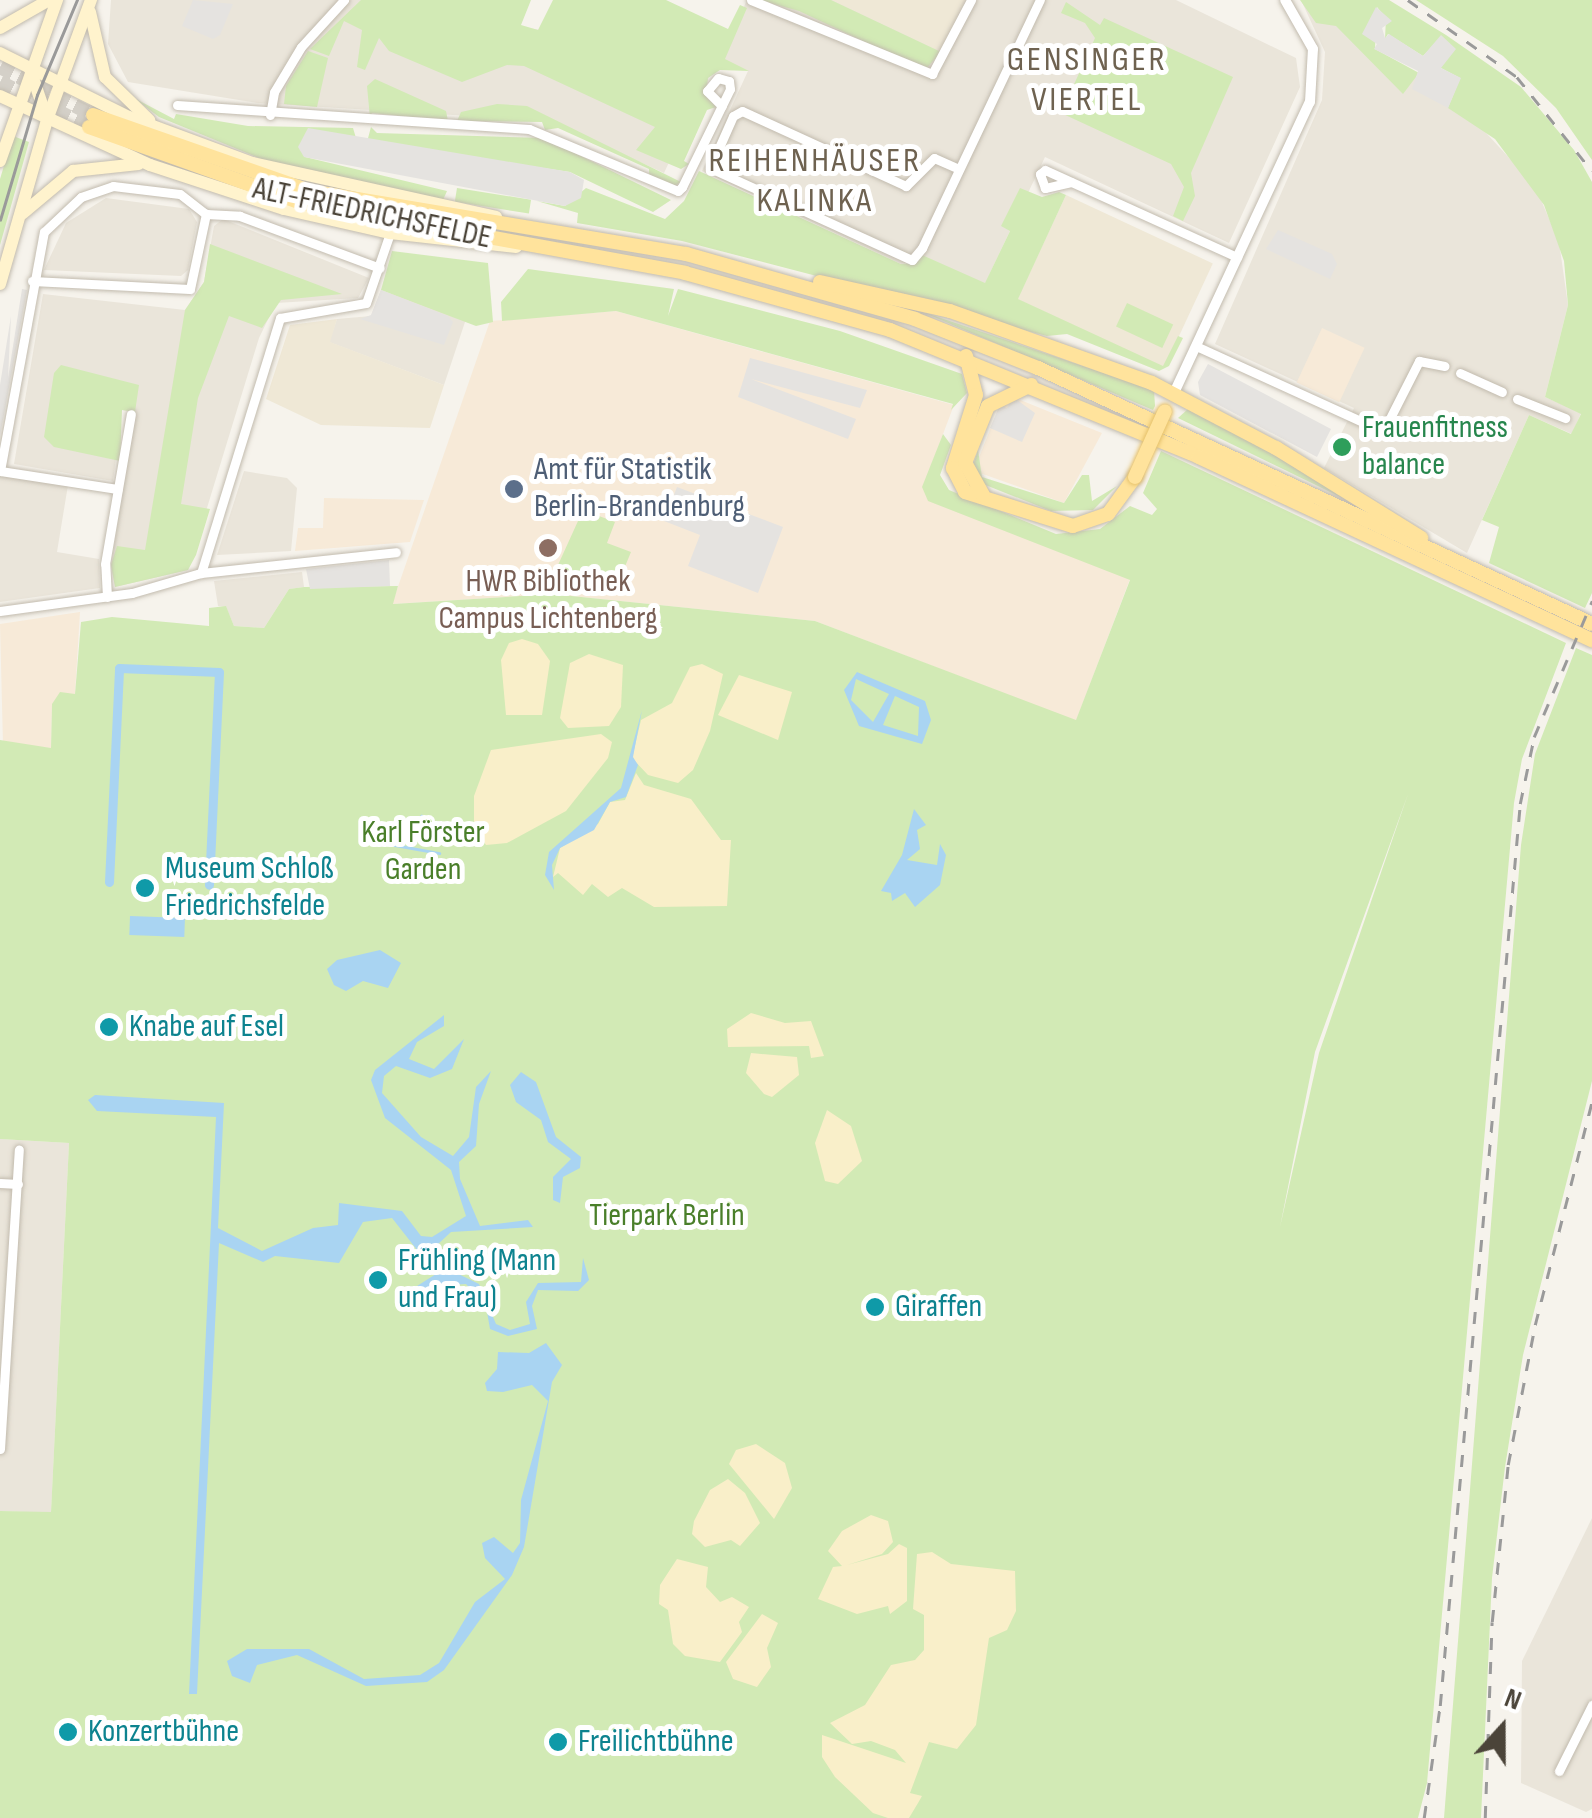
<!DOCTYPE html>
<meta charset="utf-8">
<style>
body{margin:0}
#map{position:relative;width:1592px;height:1818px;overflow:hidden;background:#f6f3ec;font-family:"Sofia Sans Condensed",sans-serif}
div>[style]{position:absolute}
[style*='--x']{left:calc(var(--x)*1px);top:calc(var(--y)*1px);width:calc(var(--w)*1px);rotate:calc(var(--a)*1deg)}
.residential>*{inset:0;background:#eae5da}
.commercial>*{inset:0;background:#f7ead8;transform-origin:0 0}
.education>*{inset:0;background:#efe8d6;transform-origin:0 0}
.green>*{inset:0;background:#d2eab5;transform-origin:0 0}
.sand>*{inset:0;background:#f9efc9}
.parking>*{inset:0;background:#e5e3e0}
.water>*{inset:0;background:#a9d4f2;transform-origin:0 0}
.stream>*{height:2.5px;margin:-1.25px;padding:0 1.25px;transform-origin:1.25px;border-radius:1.25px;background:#a9d4f2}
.canal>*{height:9px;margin:-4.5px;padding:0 4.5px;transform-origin:4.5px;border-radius:4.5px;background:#a9d4f2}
.primary-tunnel>*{height:14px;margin-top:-7px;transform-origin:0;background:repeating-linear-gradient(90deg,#d4d0c8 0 14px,transparent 0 21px)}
.roads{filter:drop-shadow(0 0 2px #c2bbae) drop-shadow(0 0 2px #c2bbae)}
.minor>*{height:9px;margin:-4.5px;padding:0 4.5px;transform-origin:4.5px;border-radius:4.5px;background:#fff}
.tertiary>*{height:10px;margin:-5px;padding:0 5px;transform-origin:5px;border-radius:5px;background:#fff}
.secondary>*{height:12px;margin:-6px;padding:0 6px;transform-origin:6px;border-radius:6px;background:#fff3cd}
.primary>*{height:14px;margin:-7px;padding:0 7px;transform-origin:7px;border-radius:7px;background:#ffe39c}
.tram>*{height:2.5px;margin:-1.25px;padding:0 1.25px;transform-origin:1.25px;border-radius:1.25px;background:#9a9a9a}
.rail>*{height:2.5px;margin-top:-1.25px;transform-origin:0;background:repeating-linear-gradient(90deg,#9a9a9a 0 12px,transparent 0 24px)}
.bridges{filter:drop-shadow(0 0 2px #e6c16a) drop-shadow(0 0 2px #e6c16a)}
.primary-bridge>*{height:14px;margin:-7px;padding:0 7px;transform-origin:7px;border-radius:7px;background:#ffe39c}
.dots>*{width:28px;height:28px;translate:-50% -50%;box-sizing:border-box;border:5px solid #fff;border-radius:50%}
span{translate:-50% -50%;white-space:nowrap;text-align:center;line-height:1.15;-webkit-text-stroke:10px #fff;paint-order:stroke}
.street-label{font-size:32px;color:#4b4439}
.leisure-label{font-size:32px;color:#27864d}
.left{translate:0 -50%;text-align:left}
.service-label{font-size:32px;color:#4e5e75}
.education-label{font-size:32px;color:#785e54}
.park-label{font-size:32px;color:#4a7f2a}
.culture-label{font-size:32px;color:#0d838f}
.neighbourhood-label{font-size:35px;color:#6e6250;letter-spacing:2.5px}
.north{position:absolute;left:1452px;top:1678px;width:100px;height:100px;-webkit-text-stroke:8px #fff;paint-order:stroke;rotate:21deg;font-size:28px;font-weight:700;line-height:40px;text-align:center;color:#4b4439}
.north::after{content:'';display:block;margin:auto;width:35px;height:45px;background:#4b4439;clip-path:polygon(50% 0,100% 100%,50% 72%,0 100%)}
</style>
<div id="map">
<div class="residential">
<div style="clip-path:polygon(111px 0,363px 0,717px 60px,664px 173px,550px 121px,257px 103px,128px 82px,108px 44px)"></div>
<div style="clip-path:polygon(747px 0,1176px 0,1296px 58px,1300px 87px,1229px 243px,1045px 157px,981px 292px,918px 260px,901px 264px,702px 171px,748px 71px,721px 58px)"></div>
<div style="clip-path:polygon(1301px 0,1465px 110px,1535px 186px,1559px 242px,1568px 305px,1545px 397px,1581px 413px,1572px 434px,1529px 415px,1467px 553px,1324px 468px,1354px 408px,1215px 344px,1322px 100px,1325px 52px)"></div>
<div style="clip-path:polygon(106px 198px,189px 209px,197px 222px,188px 270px,181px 276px,44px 270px,66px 223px)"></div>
<div style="clip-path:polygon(223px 219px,369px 278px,358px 298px,276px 303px,259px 338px,188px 570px,115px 587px,111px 565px,135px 412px,122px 410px,113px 481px,14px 464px,43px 294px,185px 310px,204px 282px,214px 226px)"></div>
<div style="clip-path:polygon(381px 290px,466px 319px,444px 385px,329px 342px,337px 319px,371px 316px)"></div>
<div style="clip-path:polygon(244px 471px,287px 478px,297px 488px,291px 551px,217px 555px)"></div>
<div style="clip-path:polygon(0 474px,68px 485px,57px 552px,99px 559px,100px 588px,0 602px)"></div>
<div style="clip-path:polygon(302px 572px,304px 587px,289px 589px,264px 628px,234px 626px,226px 607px,218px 606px,214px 581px)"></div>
<div style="clip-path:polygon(0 1139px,69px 1143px,51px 1513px,0 1511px)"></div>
<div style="clip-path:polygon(1592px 1518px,1592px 1809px,1586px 1812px,1521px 1783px,1522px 1661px)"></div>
</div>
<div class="commercial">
<div style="clip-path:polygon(616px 311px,954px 405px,923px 487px,1130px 579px,1076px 721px,815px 621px,552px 594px,392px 604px,490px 321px)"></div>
<div style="left:1322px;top:328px;width:47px;height:60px;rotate:25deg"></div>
<div style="clip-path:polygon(1013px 397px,1102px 433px,1064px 503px,980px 473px,977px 462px,1000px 405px)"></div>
<div style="clip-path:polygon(324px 498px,424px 500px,410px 542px,295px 551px,298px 528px,323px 528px)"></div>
<div style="clip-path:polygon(80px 612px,75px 694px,52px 705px,51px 748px,3px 745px,0 624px)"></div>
</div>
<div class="education">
<div style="clip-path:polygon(831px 0,965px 0,941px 52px)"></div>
<div style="left:1066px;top:195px;width:162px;height:115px;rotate:25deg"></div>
<div style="clip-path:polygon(337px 319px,330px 342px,444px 385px,430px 428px,321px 425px,266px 399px,290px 325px)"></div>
</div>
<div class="green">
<div style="clip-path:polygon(361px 0,531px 0,521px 25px,538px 30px,553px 0,666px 0,728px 29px,740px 5px,747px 8px,725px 59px,749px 71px,720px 70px,708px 78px,706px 95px,716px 107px,707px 110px,684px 161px,689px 164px,681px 169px,636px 150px,655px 127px,524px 66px,507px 65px,462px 82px,389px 51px,379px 38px,365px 70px,357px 67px,362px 30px,344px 21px,329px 56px,310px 49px)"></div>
<div style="clip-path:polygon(759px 0,831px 0,941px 52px,925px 70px,799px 11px)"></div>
<div style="clip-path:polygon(1300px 0,1389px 0,1446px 35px,1521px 87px,1574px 150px,1592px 182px,1592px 593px,1585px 608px,1489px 563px,1499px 527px,1482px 520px,1529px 415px,1571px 434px,1581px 414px,1545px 397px,1568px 305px,1564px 261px,1544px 205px,1495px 139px,1448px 108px,1460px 78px,1441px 68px,1442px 36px,1423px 56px,1388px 34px,1385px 39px,1386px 18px,1377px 7px,1375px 49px,1419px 73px,1403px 94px,1336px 26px,1316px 23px)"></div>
<div style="clip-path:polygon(1416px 0,1592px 0,1592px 160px,1556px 108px,1503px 56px)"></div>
<div style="clip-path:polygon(1066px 2px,1100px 25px,1104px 18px,1233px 77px,1191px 173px,1195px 196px,1183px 221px,1173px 216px,1184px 187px,1171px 164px,1061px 113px,1095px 38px,1085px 23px,1061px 13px)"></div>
<div style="clip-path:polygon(308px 51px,328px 58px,317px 107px,284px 104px,286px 86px)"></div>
<div style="clip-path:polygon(375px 79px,446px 111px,448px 121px,372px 113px,370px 118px,367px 86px)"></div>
<div style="clip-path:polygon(134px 98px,174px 119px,176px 114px,248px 126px,353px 128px,356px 138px,303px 150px,305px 157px,447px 191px,443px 200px,271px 163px,159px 117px)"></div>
<div style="clip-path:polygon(497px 104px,527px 106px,681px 182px,674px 186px,649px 175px,649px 169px,558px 128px,545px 130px,542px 122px,457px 121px,461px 112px)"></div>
<div style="clip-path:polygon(371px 127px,377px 133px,544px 138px,671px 200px,653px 212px,570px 172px,367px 142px)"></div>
<div style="clip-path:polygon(13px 136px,29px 142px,0 245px,0 179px)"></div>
<div style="clip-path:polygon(699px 171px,901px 264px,915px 263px,922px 255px,985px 283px,1010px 231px,1001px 226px,1020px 188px,1042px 197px,1059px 192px,1066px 195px,1018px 299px,1163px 366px,1178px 336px,1183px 338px,1169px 366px,1159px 371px,1067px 334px,1047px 336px,682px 241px,577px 223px,578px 213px,537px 201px,565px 206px,586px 188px,665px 219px,684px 201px)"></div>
<div style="left:457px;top:188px;width:75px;height:14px;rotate:9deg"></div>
<div style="clip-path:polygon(210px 244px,342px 294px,281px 300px,262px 328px,229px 316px,198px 398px,181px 504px,210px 509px,196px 555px,188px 570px,115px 587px,111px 565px,117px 546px,145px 550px,185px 310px,204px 282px)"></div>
<div style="clip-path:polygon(392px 251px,488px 263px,493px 322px,476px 326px,381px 290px)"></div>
<div style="clip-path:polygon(528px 269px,674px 289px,668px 316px,678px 289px,840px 331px,962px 374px,967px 393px,951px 410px,953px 404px,616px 311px,502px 321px,501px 302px)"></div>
<div style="left:1127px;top:303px;width:51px;height:26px;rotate:25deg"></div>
<div style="clip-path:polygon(920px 311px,1154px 390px,1155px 406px,1153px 410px)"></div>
<div style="clip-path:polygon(61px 365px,139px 385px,135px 412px,122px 410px,120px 461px,54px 447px,44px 437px,54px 373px)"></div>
<div style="clip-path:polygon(1188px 409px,1215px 419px,1359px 506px,1178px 418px)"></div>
<div style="clip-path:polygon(evenodd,943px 434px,951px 445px,940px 475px,949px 490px,1056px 534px,1100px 529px,1130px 506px,1152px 515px,1157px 509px,1143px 493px,1161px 451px,1566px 643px,1522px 759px,1514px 803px,1427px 1783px,1418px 1818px,0 1818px,0 1511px,51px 1512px,69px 1143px,0 1139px,0 740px,51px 748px,52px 704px,60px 692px,75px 694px,81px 622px,112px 617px,209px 626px,209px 608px,226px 606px,234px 626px,264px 628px,289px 589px,304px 587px,398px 586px,393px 604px,552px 594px,815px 621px,1076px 720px,1130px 580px,928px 501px,922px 487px,943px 434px,1408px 794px,1319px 1053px,1280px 1227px,1315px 1052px,1408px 794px)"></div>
<div style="clip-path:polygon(978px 450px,982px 477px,1064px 503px,1082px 475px,1089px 475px,1092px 501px,1117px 486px,1093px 510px,1051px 511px,983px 484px,973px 466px)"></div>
<div style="clip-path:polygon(583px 510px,615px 522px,607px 543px,631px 552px,619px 581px,553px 576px)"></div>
<div style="clip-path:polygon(1576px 648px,1592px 655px,1592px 1081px,1523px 1355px,1505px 1467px,1492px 1578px,1481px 1818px,1444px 1818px,1521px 845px,1535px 754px)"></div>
</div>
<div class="sand">
<div style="clip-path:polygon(522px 639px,538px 644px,550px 661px,542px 715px,506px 715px,501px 660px,509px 643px)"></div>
<div style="clip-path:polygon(589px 654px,623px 665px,621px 707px,609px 726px,568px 728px,560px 718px,570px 663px)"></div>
<div style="clip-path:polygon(702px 664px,723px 674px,710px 731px,693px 770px,678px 783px,648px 775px,632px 758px,641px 720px,672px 703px,690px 667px)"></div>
<div style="clip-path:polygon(739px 675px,792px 692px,778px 740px,718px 715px)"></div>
<div style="clip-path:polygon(601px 734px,612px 742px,608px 758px,566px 811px,507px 843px,486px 845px,474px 828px,474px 796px,491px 750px)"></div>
<div style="clip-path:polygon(636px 773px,644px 785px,691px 799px,721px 840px,731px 840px,727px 906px,654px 907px,622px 888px,608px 897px,592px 884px,583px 895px,558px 873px,553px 877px,560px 848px,598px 824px,610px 802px,625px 800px)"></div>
<div style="clip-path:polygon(751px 1013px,785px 1023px,811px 1021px,824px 1056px,811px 1058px,809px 1046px,728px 1047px,727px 1029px)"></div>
<div style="clip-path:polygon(751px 1053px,797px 1057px,799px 1075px,772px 1097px,764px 1094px,746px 1073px)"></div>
<div style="clip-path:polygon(827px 1110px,851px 1126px,862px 1161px,838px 1184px,825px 1181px,815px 1143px)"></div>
<div style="clip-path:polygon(756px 1444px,785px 1463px,792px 1488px,774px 1519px,729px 1464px,736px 1450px)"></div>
<div style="clip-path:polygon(728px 1479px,745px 1493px,760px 1523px,740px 1546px,731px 1540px,705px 1547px,692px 1534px,694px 1521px,710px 1490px)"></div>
<div style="clip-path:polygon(871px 1515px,888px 1521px,893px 1542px,882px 1554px,847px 1565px,888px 1554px,899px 1544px,907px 1548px,907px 1601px,890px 1614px,888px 1606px,857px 1614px,818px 1599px,833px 1567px,842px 1566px,828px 1551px,842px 1531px)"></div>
<div style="clip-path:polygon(932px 1552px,951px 1564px,1015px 1571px,1016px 1611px,1007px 1630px,989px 1638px,976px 1725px,957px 1749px,929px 1742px,910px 1793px,922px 1796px,918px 1803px,909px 1818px,888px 1818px,873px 1813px,835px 1777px,822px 1757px,822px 1735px,906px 1763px,895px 1750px,871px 1741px,852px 1744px,830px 1723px,865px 1705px,891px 1665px,915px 1660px,924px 1650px,924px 1615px,913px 1609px,917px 1554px)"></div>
<div style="clip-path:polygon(677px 1559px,708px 1567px,706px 1587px,720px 1602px,732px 1597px,749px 1607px,739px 1622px,742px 1632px,720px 1662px,685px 1656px,673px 1644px,668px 1610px,659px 1604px,660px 1585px)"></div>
<div style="clip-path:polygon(762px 1614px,778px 1623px,767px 1648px,771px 1667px,757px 1687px,733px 1679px,726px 1662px)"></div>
</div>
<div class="parking">
<div style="clip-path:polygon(193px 0,233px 4px,220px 35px,213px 39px,182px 26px)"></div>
<div style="clip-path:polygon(1376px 7px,1392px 21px,1382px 28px,1385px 38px,1389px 34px,1423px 56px,1441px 35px,1456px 49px,1441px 68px,1461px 78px,1448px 108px,1412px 89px,1418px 71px,1374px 49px,1377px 44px,1362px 34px)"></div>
<div style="clip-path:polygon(308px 128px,570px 172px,584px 180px,581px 198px,565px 206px,304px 157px,298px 147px)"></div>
<div style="clip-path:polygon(1278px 230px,1332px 254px,1337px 264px,1330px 279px,1266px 249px)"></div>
<div style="clip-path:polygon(22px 289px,27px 290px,0 436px,0 385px,11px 316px,8px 378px)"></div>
<div style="clip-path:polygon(381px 290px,448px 316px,453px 322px,444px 345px,360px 319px,371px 315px)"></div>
<div style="clip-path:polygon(750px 358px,867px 390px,860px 408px,751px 379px,856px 419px,848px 439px,738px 397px)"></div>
<div style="clip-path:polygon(1208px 364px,1331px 429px,1317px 457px,1200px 395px,1198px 382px)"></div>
<div style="clip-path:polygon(1013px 397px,1035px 413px,1022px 442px,990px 428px,1000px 405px,1007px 408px)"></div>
<div style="clip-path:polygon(677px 487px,783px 527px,758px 593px,688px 566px,700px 535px,664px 521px)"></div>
<div style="clip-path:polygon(389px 560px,390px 586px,310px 589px,306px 569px)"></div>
</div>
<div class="water">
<div style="clip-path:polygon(evenodd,857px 672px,925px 701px,931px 720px,922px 744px,859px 726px,844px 690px,857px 672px,856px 679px,889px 694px,873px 722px,851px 700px,856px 679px,857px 672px,895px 696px,919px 707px,918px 736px,883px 725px,895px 696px)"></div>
<div style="clip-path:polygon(642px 710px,633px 757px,638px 765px,626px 797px,610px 802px,594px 830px,560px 848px,552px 865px,554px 890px,545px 875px,549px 852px,621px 788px)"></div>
<div style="clip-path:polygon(914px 809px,926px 825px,917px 830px,920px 849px,907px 860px,937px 865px,940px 844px,946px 855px,940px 885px,915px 907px,905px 893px,892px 901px,891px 893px,881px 891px,902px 855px)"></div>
<div style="left:130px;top:916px;width:55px;height:19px;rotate:2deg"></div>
<div style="clip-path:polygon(380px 950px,401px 963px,388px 988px,363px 981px,346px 991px,334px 985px,327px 969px,337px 960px)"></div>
<div style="clip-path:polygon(444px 1015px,444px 1026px,417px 1042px,409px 1059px,434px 1069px,464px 1039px,452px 1069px,430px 1078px,396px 1066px,384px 1076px,382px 1093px,421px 1137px,453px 1156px,469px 1137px,476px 1087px,491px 1071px,479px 1104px,476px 1146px,459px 1162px,460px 1179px,480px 1226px,528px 1220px,533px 1227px,451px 1232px,437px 1245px,446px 1253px,446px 1268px,479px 1284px,496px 1324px,510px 1330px,530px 1324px,526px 1302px,538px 1283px,581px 1282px,583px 1258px,589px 1280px,578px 1291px,538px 1290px,532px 1306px,537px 1329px,508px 1336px,490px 1329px,486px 1306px,466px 1284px,436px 1286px,440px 1305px,417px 1286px,436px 1274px,392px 1218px,363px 1222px,339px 1263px,275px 1256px,263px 1262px,219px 1243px,197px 1694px,189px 1694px,216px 1117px,97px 1111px,88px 1100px,95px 1095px,224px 1103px,218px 1228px,262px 1251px,313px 1228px,338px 1225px,339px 1203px,402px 1211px,421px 1236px,432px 1237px,466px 1216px,451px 1170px,385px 1118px,371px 1080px,375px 1070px)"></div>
<div style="clip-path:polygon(521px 1072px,536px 1082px,556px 1137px,581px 1157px,580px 1168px,563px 1177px,560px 1203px,553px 1200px,553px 1177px,571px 1159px,548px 1142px,541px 1120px,516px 1102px,510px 1085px)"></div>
<div style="clip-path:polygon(546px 1343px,562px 1365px,552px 1382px,524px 1547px,512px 1575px,444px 1670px,427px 1682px,366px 1686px,297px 1655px,257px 1665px,250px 1683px,232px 1676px,227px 1661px,247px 1649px,309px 1649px,364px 1679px,420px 1675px,439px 1663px,475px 1602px,505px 1579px,485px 1558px,482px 1543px,494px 1537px,513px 1553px,520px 1543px,521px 1500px,548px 1401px,532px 1385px,503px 1392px,487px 1391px,485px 1383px,497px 1369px,498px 1352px,529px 1353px)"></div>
</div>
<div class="stream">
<div style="--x:422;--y:816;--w:40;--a:133"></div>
<div style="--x:395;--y:845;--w:45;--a:10.3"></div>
</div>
<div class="canal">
<div style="--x:109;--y:882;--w:214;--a:-87.3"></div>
<div style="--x:119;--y:668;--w:100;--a:2.3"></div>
<div style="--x:219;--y:672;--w:213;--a:92.7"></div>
</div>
<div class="primary-tunnel">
<div style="--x:0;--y:67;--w:105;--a:27.3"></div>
<div style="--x:0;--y:82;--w:100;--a:26.8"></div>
</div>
<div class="roads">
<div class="minor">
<div style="--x:751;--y:0;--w:196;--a:22.2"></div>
<div style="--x:932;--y:74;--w:84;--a:-62.2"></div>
<div style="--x:177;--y:105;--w:353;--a:3.9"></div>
<div style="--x:529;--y:129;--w:161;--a:22.6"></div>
<div style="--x:678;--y:191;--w:6;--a:-45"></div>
<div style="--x:682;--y:187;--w:109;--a:-63.9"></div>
<div style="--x:730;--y:89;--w:8;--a:-97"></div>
<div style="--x:729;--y:81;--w:11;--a:-165"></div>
<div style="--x:718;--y:78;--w:17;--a:130"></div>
<div style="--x:707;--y:91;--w:21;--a:45"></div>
<div style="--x:270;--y:115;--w:23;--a:-80"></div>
<div style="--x:274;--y:92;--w:52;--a:-59"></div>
<div style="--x:301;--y:47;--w:64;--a:-47.5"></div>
<div style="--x:959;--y:169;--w:27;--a:-156"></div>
<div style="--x:934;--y:158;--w:40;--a:135"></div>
<div style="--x:906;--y:186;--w:180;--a:-155.4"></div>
<div style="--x:742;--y:111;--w:10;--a:151"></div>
<div style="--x:733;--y:116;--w:57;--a:113.9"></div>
<div style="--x:710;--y:168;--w:222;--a:24.5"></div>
<div style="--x:912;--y:260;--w:16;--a:-50"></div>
<div style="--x:922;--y:248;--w:275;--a:-64.6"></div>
<div style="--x:1071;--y:182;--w:27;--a:167"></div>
<div style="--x:1045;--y:188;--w:15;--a:-110"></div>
<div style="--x:1040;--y:174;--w:6;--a:-39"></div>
<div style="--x:1045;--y:170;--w:211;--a:24.4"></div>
<div style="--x:32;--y:281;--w:158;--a:2.9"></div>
<div style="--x:190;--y:289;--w:77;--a:-78"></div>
<div style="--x:1196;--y:346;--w:198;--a:24.5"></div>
<div style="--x:1376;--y:428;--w:12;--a:-20"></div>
<div style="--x:1387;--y:424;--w:71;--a:-63.1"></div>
<div style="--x:1419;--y:361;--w:26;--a:11"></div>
<div style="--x:1460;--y:373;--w:46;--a:24.3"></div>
<div style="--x:1517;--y:399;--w:52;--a:21.6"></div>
<div style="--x:0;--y:471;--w:243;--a:-79.6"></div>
<div style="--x:44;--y:232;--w:51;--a:-43.4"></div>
<div style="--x:81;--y:197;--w:34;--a:-19"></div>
<div style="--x:113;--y:186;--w:67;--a:6.8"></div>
<div style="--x:180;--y:194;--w:33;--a:38"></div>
<div style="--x:206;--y:214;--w:34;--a:3"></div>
<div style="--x:240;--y:216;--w:149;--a:20.4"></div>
<div style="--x:0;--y:471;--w:119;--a:8.7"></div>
<div style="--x:201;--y:573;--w:267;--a:-72.8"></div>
<div style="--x:280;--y:318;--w:87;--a:-9.9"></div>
<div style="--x:366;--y:303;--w:74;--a:-71.1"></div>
<div style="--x:107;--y:597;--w:33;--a:-93"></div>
<div style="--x:105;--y:564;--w:152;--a:-80.2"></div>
<div style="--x:0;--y:611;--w:133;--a:-7.8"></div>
<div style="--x:132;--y:593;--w:72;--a:-16.2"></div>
<div style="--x:201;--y:573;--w:196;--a:-6.1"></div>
<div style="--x:0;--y:1183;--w:18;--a:3"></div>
<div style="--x:0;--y:1449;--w:300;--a:-86.4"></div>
<div style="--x:1559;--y:1771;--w:74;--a:-63.4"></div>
</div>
<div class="tertiary">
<div style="--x:1174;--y:393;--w:321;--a:-65"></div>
<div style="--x:1310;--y:102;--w:53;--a:-86.8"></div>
<div style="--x:1313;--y:49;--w:56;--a:-119.7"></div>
</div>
<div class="secondary">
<div style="--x:90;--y:12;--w:67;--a:77"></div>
<div style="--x:105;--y:77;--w:62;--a:44.3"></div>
<div style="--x:0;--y:28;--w:56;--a:-29.7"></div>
<div style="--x:0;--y:53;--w:144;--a:26.4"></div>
<div style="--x:129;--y:117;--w:132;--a:20.4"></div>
<div style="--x:253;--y:163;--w:249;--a:12.5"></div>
<div style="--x:30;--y:69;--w:53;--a:71.2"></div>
<div style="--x:0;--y:96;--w:165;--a:24.7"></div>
<div style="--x:150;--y:165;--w:141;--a:18.2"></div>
<div style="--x:284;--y:209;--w:109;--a:12.8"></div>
<div style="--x:390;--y:233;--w:127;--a:6.3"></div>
<div style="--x:0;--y:161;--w:171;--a:-70.5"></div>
<div style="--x:22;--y:214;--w:67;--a:-40.1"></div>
<div style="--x:73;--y:171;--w:66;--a:-6.1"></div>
<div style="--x:0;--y:284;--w:171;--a:-74"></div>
<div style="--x:47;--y:120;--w:128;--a:-69.9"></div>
</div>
<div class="primary">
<div style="--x:93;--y:115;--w:230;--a:19.3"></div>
<div style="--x:310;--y:191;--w:381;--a:9.5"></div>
<div style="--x:686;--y:254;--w:238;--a:15.8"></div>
<div style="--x:915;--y:319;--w:132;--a:21.7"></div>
<div style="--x:1038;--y:368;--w:610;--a:24.8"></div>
<div style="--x:89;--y:127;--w:225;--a:19.7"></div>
<div style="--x:301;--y:203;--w:390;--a:10.3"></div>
<div style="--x:685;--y:273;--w:213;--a:15.5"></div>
<div style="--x:890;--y:330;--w:334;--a:22.3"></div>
<div style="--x:1199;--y:457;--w:434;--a:25"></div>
<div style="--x:820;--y:282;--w:133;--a:12.6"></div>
<div style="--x:950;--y:311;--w:214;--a:19.6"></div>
<div style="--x:1152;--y:383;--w:140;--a:27.7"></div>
<div style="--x:1276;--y:448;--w:171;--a:31.8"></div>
<div style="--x:966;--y:356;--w:40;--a:75.6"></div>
<div style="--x:976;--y:395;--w:77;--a:107.5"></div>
<div style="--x:953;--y:468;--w:27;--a:63"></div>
<div style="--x:965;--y:492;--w:113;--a:17.5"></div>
<div style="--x:1073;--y:526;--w:37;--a:-19"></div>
<div style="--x:1108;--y:514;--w:46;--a:-53.9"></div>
<div style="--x:983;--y:495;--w:37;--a:-119"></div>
<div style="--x:965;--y:463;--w:61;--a:-68"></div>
<div style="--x:988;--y:406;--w:48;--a:-26"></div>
</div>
</div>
<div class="tram">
<div style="--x:0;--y:220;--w:130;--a:-73.5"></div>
<div style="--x:37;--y:95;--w:103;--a:-67.2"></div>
</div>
<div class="rail">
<div style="--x:1408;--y:0;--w:133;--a:35.2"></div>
<div style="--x:1517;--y:77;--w:120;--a:51.4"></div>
<div style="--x:1424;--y:1818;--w:113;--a:-81.9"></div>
<div style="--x:1440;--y:1706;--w:906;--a:-84.93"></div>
<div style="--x:1520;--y:804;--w:68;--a:-78.2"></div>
<div style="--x:1534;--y:737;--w:148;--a:-66.9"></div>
<div style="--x:1485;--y:1818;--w:196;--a:-88"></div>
<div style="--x:1492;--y:1622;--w:158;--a:-84.2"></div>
<div style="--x:1508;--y:1465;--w:143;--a:-79.1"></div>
<div style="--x:1535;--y:1325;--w:231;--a:-75.7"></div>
</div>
<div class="bridges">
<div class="primary-bridge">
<div style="--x:1135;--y:477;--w:72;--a:-65.6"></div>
</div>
</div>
<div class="dots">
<div style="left:1342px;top:447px;background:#2e9e5b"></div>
<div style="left:514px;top:489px;background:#5c6f8a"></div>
<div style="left:548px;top:548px;background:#8d6e63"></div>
<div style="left:145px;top:888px;background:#0f9aa8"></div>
<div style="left:109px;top:1027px;background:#0f9aa8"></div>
<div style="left:378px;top:1280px;background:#0f9aa8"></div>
<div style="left:875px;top:1307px;background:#0f9aa8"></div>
<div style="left:68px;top:1732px;background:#0f9aa8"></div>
<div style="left:558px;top:1742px;background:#0f9aa8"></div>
</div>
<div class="street-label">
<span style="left:372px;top:214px;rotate:12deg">ALT-FRIEDRICHSFELDE</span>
</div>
<div class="leisure-label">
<span class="left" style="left:1362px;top:447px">Frauenfitness<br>balance</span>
</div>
<div class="service-label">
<span class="left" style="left:534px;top:489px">Amt für Statistik<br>Berlin-Brandenburg</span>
</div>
<div class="education-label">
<span style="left:548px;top:601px">HWR Bibliothek<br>Campus Lichtenberg</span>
</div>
<div class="park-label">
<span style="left:423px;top:852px">Karl Förster<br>Garden</span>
<span style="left:667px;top:1216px">Tierpark Berlin</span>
</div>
<div class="culture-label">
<span class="left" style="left:165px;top:888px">Museum Schloß<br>Friedrichsfelde</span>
<span class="left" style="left:129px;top:1027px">Knabe auf Esel</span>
<span class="left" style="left:398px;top:1280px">Frühling (Mann<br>und Frau)</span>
<span class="left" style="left:895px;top:1307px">Giraffen</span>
<span class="left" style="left:88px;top:1732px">Konzertbühne</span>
<span class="left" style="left:578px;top:1742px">Freilichtbühne</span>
</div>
<div class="neighbourhood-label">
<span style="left:1087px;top:80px">GENSINGER<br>VIERTEL</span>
<span style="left:815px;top:181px">REIHENHÄUSER<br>KALINKA</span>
</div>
<div class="north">N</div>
</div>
